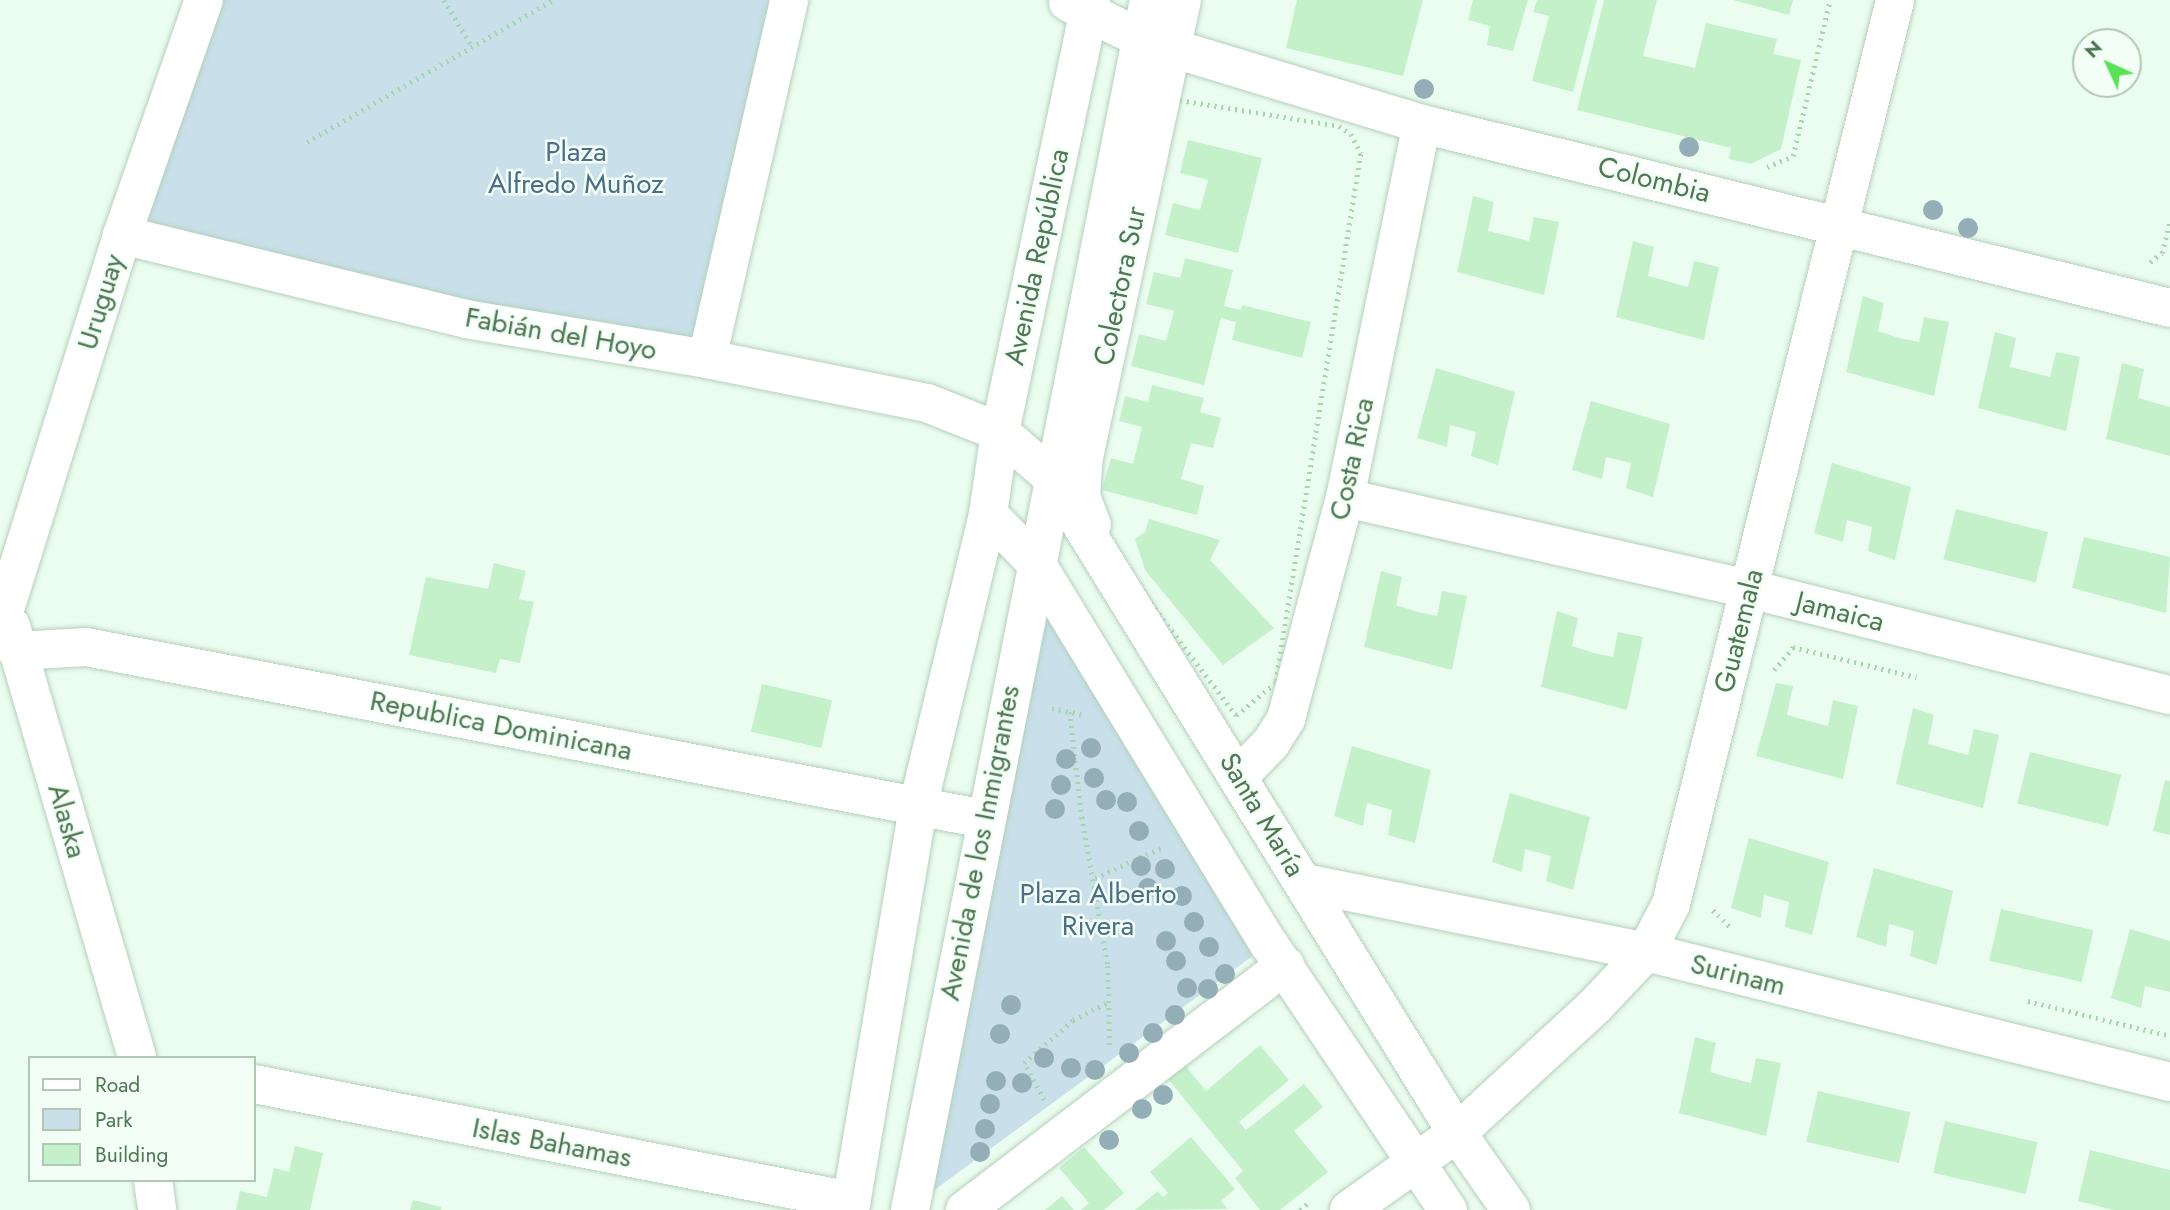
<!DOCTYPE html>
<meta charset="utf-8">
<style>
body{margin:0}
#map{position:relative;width:2170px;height:1210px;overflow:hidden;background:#ebfcf1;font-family:Jost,sans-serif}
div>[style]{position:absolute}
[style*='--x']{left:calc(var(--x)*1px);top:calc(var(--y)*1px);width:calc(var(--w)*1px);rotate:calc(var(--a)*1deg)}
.green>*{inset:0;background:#c9dfea}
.building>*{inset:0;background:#c4f1ca;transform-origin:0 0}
.path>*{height:4.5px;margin-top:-2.25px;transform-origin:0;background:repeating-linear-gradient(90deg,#a6d7ac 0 2px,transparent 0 7px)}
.roads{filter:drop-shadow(0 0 2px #b3d1b9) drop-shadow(0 0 2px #b3d1b9)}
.minor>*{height:38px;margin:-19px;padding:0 19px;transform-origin:19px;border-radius:19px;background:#fff}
.trees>*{width:20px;height:20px;margin:-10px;border-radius:50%;background:#94aeb8}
span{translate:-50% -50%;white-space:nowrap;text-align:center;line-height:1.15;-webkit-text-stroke:5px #f2fef6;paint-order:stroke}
.park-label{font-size:28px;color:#4c6e89}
.street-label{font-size:28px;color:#4e7752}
.legend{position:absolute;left:28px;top:1056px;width:228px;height:126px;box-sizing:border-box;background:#f2fef6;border:2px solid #b0c8b4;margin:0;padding:9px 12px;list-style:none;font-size:21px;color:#4e7752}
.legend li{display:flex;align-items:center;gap:14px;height:35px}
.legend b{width:35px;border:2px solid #b0c8b4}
.north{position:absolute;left:2072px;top:28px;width:70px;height:70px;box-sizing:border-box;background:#f2fef6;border:2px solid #b0c8b4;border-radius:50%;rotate:315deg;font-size:19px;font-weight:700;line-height:28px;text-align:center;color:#4e7752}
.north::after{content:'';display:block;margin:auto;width:24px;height:32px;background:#5be155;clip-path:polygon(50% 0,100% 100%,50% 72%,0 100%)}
</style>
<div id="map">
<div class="green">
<div style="clip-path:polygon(204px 0,789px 0,707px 359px,122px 235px)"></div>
<div style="clip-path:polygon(1036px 563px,1269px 944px,910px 1208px)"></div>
</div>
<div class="building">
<div style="clip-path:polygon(1297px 0,1423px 0,1403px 76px,1286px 48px)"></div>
<div style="clip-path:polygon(1473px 0,1528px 0,1513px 51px,1487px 45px,1490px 26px,1468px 20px)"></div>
<div style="clip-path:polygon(1537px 0,1597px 0,1573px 92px,1532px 81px,1549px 16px,1533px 12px)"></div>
<div style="clip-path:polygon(1604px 0,1657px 0,1643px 56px,1695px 68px,1706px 23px,1777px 39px,1773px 54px,1801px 60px,1781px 149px,1751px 164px,1729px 159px,1731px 148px,1577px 110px)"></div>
<div style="clip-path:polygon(1733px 0,1793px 0,1789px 15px)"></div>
<div style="clip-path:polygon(1188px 140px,1262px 158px,1238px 253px,1165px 235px,1173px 203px,1200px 210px,1208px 180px,1180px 173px)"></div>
<div style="clip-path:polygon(1473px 196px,1494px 202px,1488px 231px,1529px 241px,1534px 217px,1559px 222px,1544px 295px,1457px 272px)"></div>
<div style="clip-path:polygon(1633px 241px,1654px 247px,1648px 276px,1688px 287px,1694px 261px,1719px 267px,1704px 340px,1616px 317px)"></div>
<div style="clip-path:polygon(1185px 258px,1233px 270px,1224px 306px,1241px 310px,1242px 305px,1311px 322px,1302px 358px,1232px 340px,1236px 322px,1221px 318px,1204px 385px,1131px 366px,1139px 334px,1166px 341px,1174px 311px,1146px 304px,1154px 272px,1180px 278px)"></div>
<div style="clip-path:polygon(1863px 296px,1884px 303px,1878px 331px,1899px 338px,1919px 342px,1924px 317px,1949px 322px,1934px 396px,1846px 372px)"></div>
<div style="clip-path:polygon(1995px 332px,2016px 338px,2010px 367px,2050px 377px,2056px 352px,2080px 357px,2066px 431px,1978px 408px)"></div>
<div style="clip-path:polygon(2122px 363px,2144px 369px,2138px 398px,2170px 407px,2170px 456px,2106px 439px)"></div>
<div style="clip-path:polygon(1436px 368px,1515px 392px,1498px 465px,1471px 456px,1476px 432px,1450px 425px,1447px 447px,1417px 438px)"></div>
<div style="clip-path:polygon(1152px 385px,1204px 398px,1200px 412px,1221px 418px,1213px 448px,1191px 443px,1181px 479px,1204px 486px,1197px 515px,1102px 490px,1111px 458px,1133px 464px,1142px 427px,1119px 421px,1125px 396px,1148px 402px)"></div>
<div style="clip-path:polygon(1591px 401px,1670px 424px,1653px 497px,1626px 488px,1631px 463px,1606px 457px,1602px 479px,1572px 470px)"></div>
<div style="clip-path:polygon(1832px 463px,1911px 487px,1895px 560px,1868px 551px,1872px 527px,1847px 520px,1843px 542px,1814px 533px)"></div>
<div style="left:1956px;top:509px;width:95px;height:52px;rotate:14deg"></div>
<div style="clip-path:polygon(1149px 519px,1220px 540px,1210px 560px,1274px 628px,1223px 665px,1145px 570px,1135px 539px,1145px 532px)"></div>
<div style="clip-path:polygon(2084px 537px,2170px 557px,2166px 613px,2072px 588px)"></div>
<div style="clip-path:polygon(494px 563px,526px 571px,519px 599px,534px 602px,520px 663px,500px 659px,496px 673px,409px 655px,426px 577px,488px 589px)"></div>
<div style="clip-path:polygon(1381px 571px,1402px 577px,1396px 605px,1418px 612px,1437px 616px,1442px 591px,1467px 596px,1452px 670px,1364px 647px)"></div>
<div style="clip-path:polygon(1557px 611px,1578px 618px,1572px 646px,1594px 653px,1613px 657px,1618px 632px,1643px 637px,1627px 710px,1541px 687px)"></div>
<div style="clip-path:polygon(1776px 683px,1793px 686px,1787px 715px,1809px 721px,1828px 726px,1833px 700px,1858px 706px,1843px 779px,1756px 756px)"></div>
<div style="left:762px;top:684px;width:72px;height:49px;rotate:13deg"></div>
<div style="clip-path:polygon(1913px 708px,1934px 715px,1928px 744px,1968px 755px,1974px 729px,1999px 735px,1983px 808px,1896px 784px)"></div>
<div style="clip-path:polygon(1352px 746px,1431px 770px,1415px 843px,1388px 835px,1392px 810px,1367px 803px,1363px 826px,1334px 816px)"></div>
<div style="left:2030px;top:752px;width:94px;height:53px;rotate:14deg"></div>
<div style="clip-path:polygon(2165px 780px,2170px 781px,2170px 835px,2153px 831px)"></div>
<div style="clip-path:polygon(1510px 793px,1590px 817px,1573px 890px,1546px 881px,1551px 856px,1525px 849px,1522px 872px,1492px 862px)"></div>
<div style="clip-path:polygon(1749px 838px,1829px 862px,1812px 935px,1785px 927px,1789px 902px,1764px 895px,1761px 918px,1731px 908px)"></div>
<div style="clip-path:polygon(1874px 868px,1953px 891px,1937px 965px,1910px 956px,1914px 931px,1889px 924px,1886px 947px,1856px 937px)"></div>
<div style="left:2001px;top:909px;width:95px;height:53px;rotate:13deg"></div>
<div style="clip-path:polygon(2130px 929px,2170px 941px,2170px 992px,2145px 986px,2141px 1008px,2111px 998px)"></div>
<div style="clip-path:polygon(1695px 1037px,1716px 1043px,1710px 1072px,1731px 1078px,1751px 1083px,1756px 1058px,1781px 1063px,1766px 1136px,1679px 1113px)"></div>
<div style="clip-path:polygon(1260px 1045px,1289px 1080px,1239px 1122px,1246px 1130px,1304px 1084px,1323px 1107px,1294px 1131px,1328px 1172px,1280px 1210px,1260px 1210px,1235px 1178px,1243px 1171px,1168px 1079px,1185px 1065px,1206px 1091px)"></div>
<div style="left:1818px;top:1091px;width:95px;height:52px;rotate:13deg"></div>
<div style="left:1945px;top:1121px;width:95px;height:53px;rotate:13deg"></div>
<div style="clip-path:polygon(1191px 1137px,1235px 1189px,1221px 1201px,1228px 1209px,1135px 1210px,1158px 1191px,1163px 1197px,1168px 1193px,1150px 1172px)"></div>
<div style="clip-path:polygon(295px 1146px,323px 1153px,310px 1210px,236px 1210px,240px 1191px,267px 1197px,274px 1168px,289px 1172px)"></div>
<div style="clip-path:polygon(1084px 1147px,1124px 1193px,1104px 1210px,1081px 1210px,1089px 1203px,1059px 1168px)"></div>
<div style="clip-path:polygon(2090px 1150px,2170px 1170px,2170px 1210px,2113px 1210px,2078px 1201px)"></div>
<div style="clip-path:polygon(1062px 1196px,1074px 1210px,1045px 1210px)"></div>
<div style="clip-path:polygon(413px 1200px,441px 1207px,441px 1210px,410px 1210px)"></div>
</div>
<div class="path">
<div style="--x:444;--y:0;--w:56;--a:58.9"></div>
<div style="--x:1173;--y:99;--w:168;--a:9.2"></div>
<div style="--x:1339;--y:126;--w:14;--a:34"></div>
<div style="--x:1351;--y:134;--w:22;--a:63"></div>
<div style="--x:1361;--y:154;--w:536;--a:99.13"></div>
<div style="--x:1276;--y:683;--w:52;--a:140.5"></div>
<div style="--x:1236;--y:716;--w:233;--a:-127.2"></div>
<div style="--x:1095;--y:530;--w:35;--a:-98"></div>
<div style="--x:1090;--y:495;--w:405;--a:-78.2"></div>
<div style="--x:307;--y:142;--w:284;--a:-30"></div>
<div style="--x:1767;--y:167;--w:28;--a:-23"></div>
<div style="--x:1793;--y:156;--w:160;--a:-76.7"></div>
<div style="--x:2150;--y:262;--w:15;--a:-37"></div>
<div style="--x:2162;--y:253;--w:34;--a:-76"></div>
<div style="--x:1774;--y:670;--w:30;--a:-50"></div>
<div style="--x:1793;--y:647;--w:127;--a:13.7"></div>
<div style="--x:1052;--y:708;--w:30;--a:12"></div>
<div style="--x:1070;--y:712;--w:106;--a:83.5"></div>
<div style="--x:1082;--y:817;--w:151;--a:80.1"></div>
<div style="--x:1108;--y:966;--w:81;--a:88.6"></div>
<div style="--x:1095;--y:878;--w:75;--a:-24.5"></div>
<div style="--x:1713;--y:910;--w:25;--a:45"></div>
<div style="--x:2028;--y:1001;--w:146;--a:13.8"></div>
<div style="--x:1044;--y:1100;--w:42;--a:-118.4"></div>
<div style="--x:1024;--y:1063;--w:65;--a:-41.3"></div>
<div style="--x:1073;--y:1020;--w:38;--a:-27"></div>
<div style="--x:1300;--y:1210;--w:11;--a:-41"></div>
</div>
<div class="roads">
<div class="minor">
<div style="--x:1068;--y:2;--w:83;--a:26.6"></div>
<div style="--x:1142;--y:39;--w:293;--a:16.9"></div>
<div style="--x:1422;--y:124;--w:770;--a:13.82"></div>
<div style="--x:122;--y:235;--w:354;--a:13.7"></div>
<div style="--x:466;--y:319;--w:244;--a:9.4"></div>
<div style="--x:707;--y:359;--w:224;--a:11.3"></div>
<div style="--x:927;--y:403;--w:79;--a:21.7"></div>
<div style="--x:1000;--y:432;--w:69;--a:40.9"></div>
<div style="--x:1052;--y:477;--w:771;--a:58.31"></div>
<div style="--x:1457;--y:1133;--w:94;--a:55"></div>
<div style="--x:707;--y:359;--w:368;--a:-77.1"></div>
<div style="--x:1345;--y:498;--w:415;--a:12.7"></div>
<div style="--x:1750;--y:589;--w:433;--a:14.2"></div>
<div style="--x:988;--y:514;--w:69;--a:45.6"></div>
<div style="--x:1036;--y:563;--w:447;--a:58.6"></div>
<div style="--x:1269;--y:944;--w:321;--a:56.1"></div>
<div style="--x:1092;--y:525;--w:31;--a:-111"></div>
<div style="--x:1081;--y:496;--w:39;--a:-86"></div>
<div style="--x:1084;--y:457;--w:467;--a:-77.9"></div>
<div style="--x:0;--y:608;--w:6;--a:-18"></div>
<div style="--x:6;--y:606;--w:389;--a:-72.6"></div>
<div style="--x:122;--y:235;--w:249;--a:-70.8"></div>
<div style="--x:11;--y:626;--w:450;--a:73.7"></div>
<div style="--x:17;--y:651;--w:69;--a:-3.3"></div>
<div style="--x:86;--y:647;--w:914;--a:10.84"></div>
<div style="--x:1239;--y:776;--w:46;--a:-45.9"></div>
<div style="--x:1271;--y:743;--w:28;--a:-58"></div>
<div style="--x:1286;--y:719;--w:229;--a:-75.1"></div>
<div style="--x:1345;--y:498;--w:382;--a:-78.4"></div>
<div style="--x:1304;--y:883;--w:349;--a:11.4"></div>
<div style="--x:1646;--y:952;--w:540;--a:13.93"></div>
<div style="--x:254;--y:1084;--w:608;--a:11.09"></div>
<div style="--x:153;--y:1180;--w:30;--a:82"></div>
<div style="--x:850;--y:1210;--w:410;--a:-80.4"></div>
<div style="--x:918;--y:806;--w:300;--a:-76.5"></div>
<div style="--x:988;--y:514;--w:83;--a:-81.7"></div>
<div style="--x:1000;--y:432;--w:441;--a:-78.1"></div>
<div style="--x:910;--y:1210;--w:1233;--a:-78.83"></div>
<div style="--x:965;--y:1210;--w:403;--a:-37.4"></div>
<div style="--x:1349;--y:1210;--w:133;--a:-35.5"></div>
<div style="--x:1457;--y:1133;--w:188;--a:-42.6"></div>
<div style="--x:1595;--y:1006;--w:74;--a:-46.6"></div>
<div style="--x:1646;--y:952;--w:54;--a:-62.5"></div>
<div style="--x:1671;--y:904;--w:931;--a:-76.08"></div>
</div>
</div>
<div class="trees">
<div style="left:1424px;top:89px"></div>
<div style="left:1689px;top:147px"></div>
<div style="left:1933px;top:210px"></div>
<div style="left:1968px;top:228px"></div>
<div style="left:1091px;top:748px"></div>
<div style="left:1066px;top:759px"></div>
<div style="left:1094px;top:778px"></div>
<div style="left:1061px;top:785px"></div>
<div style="left:1106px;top:800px"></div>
<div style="left:1127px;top:802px"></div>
<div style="left:1055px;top:809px"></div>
<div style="left:1139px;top:831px"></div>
<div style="left:1141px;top:866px"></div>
<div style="left:1165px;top:869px"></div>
<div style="left:1148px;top:888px"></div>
<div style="left:1182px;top:896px"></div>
<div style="left:1194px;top:922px"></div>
<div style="left:1166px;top:941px"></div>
<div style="left:1209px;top:947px"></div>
<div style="left:1176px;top:961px"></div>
<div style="left:1225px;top:974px"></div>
<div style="left:1187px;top:988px"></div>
<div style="left:1208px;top:989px"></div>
<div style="left:1011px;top:1005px"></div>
<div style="left:1175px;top:1015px"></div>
<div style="left:1153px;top:1033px"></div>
<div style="left:1000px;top:1034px"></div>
<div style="left:1129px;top:1053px"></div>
<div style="left:1044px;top:1058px"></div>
<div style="left:1071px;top:1068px"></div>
<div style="left:1095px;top:1070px"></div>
<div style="left:996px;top:1081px"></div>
<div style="left:1022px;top:1083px"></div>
<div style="left:1163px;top:1095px"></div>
<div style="left:990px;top:1104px"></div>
<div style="left:1142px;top:1109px"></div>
<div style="left:985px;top:1129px"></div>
<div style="left:1109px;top:1140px"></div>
<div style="left:980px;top:1152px"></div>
</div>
<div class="park-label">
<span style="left:576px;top:168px">Plaza<br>Alfredo Muñoz</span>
<span style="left:1098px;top:910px">Plaza Alberto<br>Rivera</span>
</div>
<div class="street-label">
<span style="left:1654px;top:180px;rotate:14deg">Colombia</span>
<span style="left:1037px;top:257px;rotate:-78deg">Avenida República</span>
<span style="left:1120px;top:286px;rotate:-78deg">Colectora Sur</span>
<span style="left:101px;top:302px;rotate:-73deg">Uruguay</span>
<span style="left:561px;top:334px;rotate:10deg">Fabián del Hoyo</span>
<span style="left:1352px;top:459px;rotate:-78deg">Costa Rica</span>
<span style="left:1840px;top:612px;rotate:14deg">Jamaica</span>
<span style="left:1739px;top:631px;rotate:-76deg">Guatemala</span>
<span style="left:501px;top:726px;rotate:11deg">Republica Dominicana</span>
<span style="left:1262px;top:815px;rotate:59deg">Santa María</span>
<span style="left:67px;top:821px;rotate:74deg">Alaska</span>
<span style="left:980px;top:843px;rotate:-79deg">Avenida de los Inmigrantes</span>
<span style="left:1738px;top:975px;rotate:14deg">Surinam</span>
<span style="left:552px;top:1143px;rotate:11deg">Islas Bahamas</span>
</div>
<ul class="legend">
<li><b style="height:9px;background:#fff"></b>Road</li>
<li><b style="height:19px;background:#c9dfea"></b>Park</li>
<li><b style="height:19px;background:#c4f1ca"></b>Building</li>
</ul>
<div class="north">N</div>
</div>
